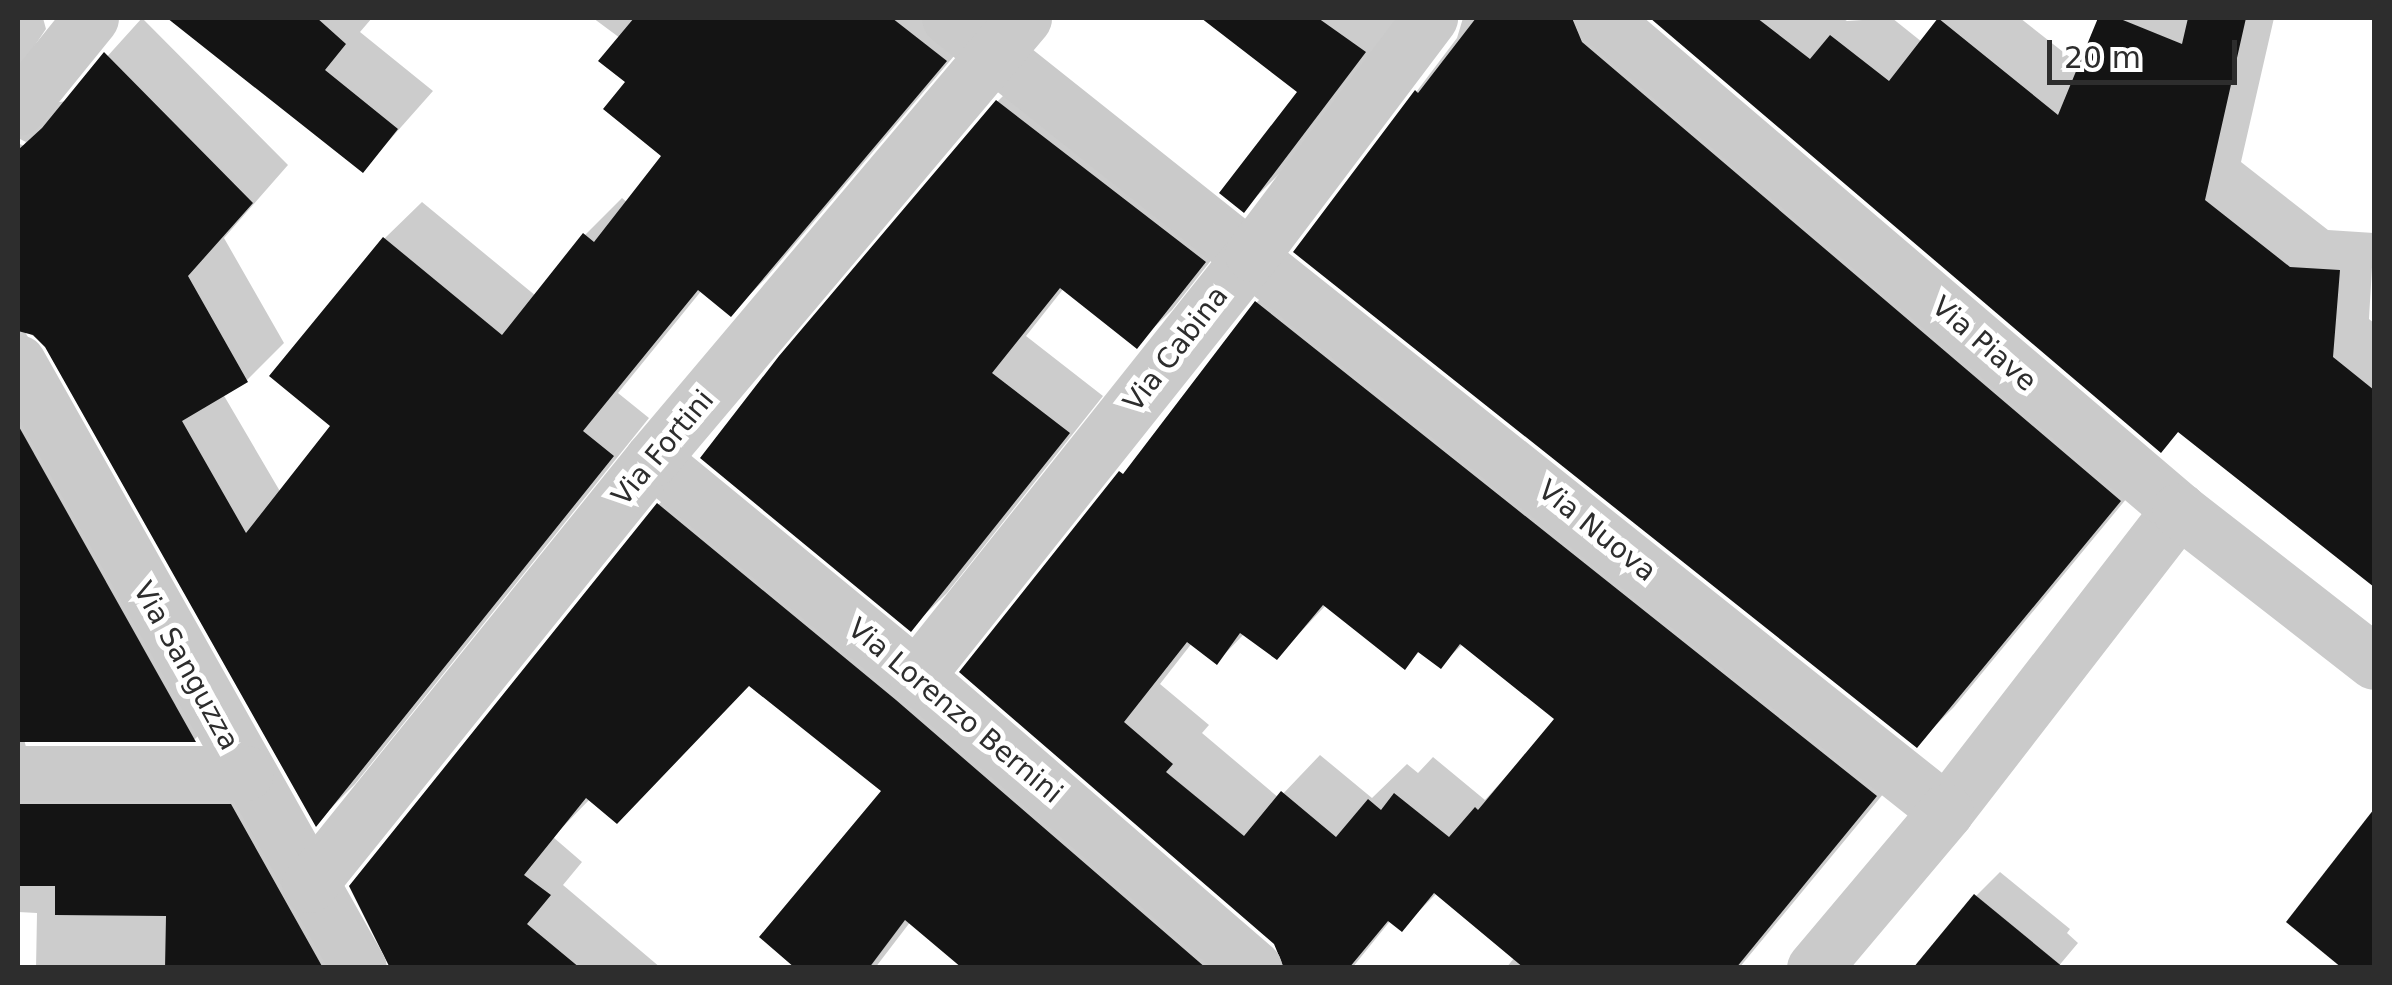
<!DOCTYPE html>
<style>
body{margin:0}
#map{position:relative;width:2392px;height:985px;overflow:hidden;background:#fff;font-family:"DejaVu Sans",sans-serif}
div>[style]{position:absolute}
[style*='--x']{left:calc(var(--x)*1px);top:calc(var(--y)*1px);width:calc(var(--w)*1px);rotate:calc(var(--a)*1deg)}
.shadow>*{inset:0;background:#0003}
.building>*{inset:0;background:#141414}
.minor>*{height:55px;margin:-27.5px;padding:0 27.5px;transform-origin:27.5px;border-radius:27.5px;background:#cacaca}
span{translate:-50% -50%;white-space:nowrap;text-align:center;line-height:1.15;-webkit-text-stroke:10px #fff;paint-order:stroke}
.street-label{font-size:28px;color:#2d2d2d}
.frame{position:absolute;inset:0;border:20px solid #2d2d2d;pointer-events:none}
.scale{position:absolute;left:2047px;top:40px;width:190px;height:45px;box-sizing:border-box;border:5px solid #2d2d2d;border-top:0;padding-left:12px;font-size:30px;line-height:35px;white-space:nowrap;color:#2d2d2d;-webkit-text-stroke:8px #fff;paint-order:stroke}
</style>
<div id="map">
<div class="shadow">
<div style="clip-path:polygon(18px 18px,43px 18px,46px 29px,23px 63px,52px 103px,67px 101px,142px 18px,288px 165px,224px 238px,284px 343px,247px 380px,223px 394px,281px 493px,333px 426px,273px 376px,385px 238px,422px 202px,536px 296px,585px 235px,622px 198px,628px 203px,665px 156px,629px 82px,620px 38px,593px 18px,975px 18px,982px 23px,767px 277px,731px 314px,702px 290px,618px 393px,649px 418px,355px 784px,319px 820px,47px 345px,24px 330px,231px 703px,195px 739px,24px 739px,27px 751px,268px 768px,350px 968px,36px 968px,37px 913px,18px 912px,18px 143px,24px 146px,26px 142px,18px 138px)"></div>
<div style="clip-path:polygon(171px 18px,372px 18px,360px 32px,433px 91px,363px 170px)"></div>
<div style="clip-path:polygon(1205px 18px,1398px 18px,1281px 172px,1244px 209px,1301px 92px)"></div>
<div style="clip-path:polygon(1463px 18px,1634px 18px,2156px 463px,1954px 707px,1917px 744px,1296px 251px,1457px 38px)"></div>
<div style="clip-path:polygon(1653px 18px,1842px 18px,1847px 21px,1892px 18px,1922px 42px,1942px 18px,2020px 18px,2081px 66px,2101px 18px,2274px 18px,2241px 162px,2328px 230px,2374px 233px,2369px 319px,2374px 323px,2374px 584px,2180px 430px,2161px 450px)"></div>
<div style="clip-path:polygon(1033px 66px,1239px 225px,1172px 310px,1136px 345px,1064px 288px,1026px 336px,1103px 396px,947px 593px,911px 628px,781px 358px,998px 101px)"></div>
<div style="clip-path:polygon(evenodd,1294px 265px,1913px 758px,1739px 968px,1506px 968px,1515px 957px,1437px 893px,1401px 929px,1391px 920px,1352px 968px,966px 968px,911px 921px,875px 968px,799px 968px,884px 791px,750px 683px,590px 799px,553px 837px,582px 862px,563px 885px,661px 968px,404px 968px,658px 505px,696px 468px,1271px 955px,1286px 962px,1276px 943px,963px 672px,1146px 448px,1256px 303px,1294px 265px,1327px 604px,1405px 666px,1421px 650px,1441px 665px,1463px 644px,1557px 719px,1485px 800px,1433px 757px,1418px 773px,1407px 764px,1372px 798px,1320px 755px,1279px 798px,1202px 733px,1209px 725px,1160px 684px,1192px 643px,1217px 662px,1245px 633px,1277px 657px,1327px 604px)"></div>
<div style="clip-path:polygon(2374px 813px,2374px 968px,2346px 968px,2292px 918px)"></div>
<div style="clip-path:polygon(2000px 872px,2070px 929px,2067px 933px,2078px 943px,2057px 968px,1976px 896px)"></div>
</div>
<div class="building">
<div style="clip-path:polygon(167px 18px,317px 18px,346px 44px,325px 70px,398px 129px,363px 173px)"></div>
<div style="clip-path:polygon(634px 18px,892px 18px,947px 61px,731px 317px,698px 290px,583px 431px,614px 456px,316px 827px,45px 347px,33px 335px,18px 331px,18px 150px,42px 128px,104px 52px,253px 203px,188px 276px,248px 382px,182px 421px,246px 533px,330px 426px,269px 376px,383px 237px,502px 335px,583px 233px,594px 242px,661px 156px,603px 109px,625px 82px,598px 61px)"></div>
<div style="clip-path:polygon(1201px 18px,1318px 18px,1366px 52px,1244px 213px,1219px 193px,1297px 92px)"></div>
<div style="clip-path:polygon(1476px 18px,1572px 18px,1582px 42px,2121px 501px,1917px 748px,1293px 252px,1415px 90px,1418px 93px)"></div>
<div style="clip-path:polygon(1650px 18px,1757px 18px,1810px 59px,1830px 35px,1889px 81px,1938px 18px,2058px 115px,2098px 18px,2118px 18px,2182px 44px,2188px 18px,2246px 18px,2205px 200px,2290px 267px,2340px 270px,2333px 357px,2374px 390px,2374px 587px,2178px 432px,2161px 453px)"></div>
<div style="clip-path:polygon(996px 100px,1206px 262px,1137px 349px,1060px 288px,992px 373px,1070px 433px,911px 632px,700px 458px,779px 356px)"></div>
<div style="clip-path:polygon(evenodd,1255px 301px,1877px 796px,1736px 968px,1524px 968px,1434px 893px,1402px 932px,1388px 921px,1349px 968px,1284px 968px,1274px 944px,959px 672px,1119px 471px,1123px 474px,1255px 301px,1323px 605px,1405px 670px,1418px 652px,1441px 669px,1460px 644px,1554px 719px,1478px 810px,1475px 807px,1449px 837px,1394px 793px,1381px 810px,1368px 799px,1336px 837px,1281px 791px,1244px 836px,1166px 772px,1173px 764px,1124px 722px,1187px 642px,1217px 665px,1240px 633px,1277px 660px,1323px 605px)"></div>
<div style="clip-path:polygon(18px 425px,196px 742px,18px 742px)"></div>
<div style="clip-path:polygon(657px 503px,896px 700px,1206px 968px,962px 968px,905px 920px,869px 968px,795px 968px,759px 937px,881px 791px,749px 686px,617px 824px,586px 798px,524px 875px,551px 895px,527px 924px,580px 968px,390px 968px,349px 886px)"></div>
<div style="clip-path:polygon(18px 804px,231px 804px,323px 968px,165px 968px,166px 916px,55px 915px,55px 886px,18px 886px)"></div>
<div style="clip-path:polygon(2374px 809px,2374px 968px,2342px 968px,2286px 922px)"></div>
<div style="clip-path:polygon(1974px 894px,2064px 968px,1913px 968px)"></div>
</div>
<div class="minor">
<div style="--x:949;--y:18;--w:1274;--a:38.5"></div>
<div style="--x:1946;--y:811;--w:381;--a:-52.3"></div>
<div style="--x:1602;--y:18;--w:758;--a:40.45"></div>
<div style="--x:2179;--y:510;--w:247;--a:37.9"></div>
<div style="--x:18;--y:108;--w:116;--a:-51"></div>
<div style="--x:18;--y:362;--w:695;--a:60.63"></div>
<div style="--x:652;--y:459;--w:342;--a:39.4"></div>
<div style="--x:916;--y:676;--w:447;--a:40.8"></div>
<div style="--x:916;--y:676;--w:539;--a:-51.47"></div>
<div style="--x:1252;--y:254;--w:296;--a:-53"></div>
<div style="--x:18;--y:773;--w:228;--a:0"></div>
<div style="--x:309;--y:885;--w:547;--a:-51.16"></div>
<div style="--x:652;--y:459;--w:577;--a:-49.85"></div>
<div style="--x:1814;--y:968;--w:205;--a:-49.9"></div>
</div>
<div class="street-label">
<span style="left:1984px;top:344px;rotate:41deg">Via Piave</span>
<span style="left:1176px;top:349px;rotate:-52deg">Via Cabina</span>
<span style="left:663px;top:448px;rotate:-50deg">Via Fortini</span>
<span style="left:1597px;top:531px;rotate:39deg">Via Nuova</span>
<span style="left:186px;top:666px;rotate:61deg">Via Sanguzza</span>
<span style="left:955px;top:711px;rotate:40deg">Via Lorenzo Bernini</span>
</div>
<div class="frame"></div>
<div class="scale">20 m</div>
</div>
